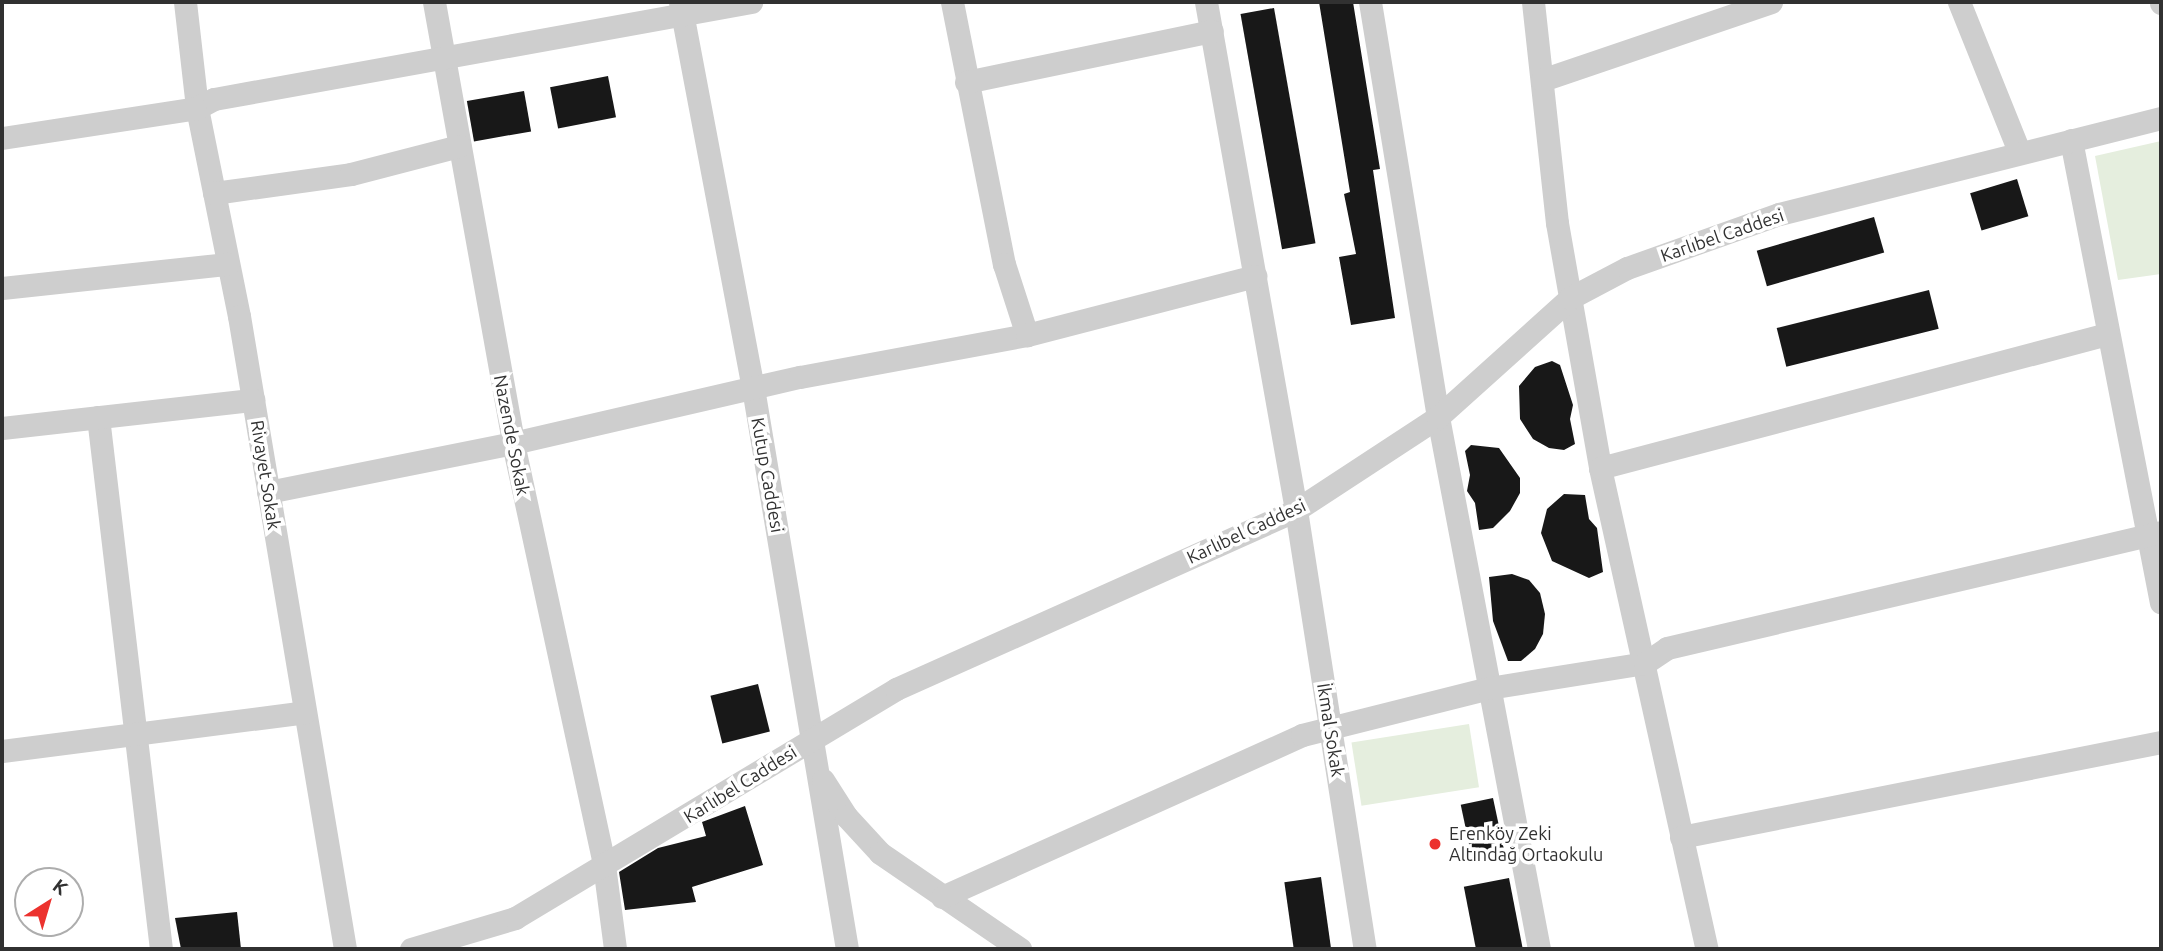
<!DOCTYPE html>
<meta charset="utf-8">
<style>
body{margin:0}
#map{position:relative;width:2163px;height:951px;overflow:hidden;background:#fff;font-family:Ubuntu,sans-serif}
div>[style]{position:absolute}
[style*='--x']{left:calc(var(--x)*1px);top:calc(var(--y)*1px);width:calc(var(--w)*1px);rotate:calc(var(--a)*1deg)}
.green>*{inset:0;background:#e5eede;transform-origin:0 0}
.building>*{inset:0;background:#181818;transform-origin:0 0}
.minor>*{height:23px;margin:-11.5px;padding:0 11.5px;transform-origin:11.5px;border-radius:11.5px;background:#cecece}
.dots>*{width:19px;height:19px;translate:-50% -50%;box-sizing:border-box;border:4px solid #fff;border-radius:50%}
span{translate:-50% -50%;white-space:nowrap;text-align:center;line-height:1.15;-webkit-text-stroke:7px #fff;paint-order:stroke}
.street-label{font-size:18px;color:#313131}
.poi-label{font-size:18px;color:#313131}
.left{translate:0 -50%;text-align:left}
.frame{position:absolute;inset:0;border:4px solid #313131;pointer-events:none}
.north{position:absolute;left:14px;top:867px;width:70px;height:70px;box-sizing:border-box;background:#fff;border:2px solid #adadad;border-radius:50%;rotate:37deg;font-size:19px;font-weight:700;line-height:28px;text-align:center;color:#313131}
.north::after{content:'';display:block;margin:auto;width:24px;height:32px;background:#ec322e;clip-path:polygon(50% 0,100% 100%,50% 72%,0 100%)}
</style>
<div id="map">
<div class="green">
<div style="clip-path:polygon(2161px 141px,2161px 274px,2118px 280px,2095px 156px)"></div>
<div style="left:1469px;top:724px;width:64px;height:119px;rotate:81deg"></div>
</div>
<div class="building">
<div style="clip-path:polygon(1319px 2px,1353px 2px,1380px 169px,1373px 170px,1395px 318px,1351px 325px,1339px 257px,1356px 254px,1344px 194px,1350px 192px)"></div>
<div style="left:1274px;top:8px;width:239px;height:34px;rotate:80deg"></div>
<div style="left:608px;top:76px;width:42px;height:59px;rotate:79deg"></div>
<div style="left:524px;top:91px;width:41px;height:58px;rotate:80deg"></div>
<div style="left:2017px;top:179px;width:39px;height:49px;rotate:73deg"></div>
<div style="left:1874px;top:217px;width:37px;height:122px;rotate:74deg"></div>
<div style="left:1929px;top:290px;width:40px;height:157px;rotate:76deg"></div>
<div style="clip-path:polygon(1552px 361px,1560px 365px,1573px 405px,1570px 419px,1575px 444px,1564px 450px,1549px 448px,1533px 439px,1520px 419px,1519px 386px,1535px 367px)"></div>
<div style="clip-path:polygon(1471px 445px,1499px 448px,1520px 478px,1520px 493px,1510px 511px,1493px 528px,1479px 530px,1475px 503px,1467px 491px,1470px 475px,1465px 451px)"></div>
<div style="clip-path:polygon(1564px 494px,1585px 495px,1589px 519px,1597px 528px,1603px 572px,1589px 578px,1552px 561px,1541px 533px,1547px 509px)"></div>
<div style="clip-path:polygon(1512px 574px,1529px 580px,1540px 593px,1545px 614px,1543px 634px,1535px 649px,1521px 661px,1508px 661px,1493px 621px,1489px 577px)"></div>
<div style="left:758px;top:684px;width:49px;height:49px;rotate:76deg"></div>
<div style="left:1493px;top:798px;width:54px;height:33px;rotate:78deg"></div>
<div style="clip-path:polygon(745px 806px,763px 865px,692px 887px,696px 902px,625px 910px,619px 872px,658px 848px,706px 836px,702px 822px)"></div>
<div style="left:1321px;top:877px;width:73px;height:37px;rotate:82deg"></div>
<div style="left:1509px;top:878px;width:72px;height:46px;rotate:79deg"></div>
<div style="clip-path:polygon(237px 912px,241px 949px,181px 949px,175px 918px)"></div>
</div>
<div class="minor">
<div style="--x:185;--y:2;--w:107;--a:83.5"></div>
<div style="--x:197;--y:108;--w:212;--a:78.6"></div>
<div style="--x:239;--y:316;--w:642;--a:80.49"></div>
<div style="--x:434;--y:2;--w:448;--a:79.8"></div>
<div style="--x:513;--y:443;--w:432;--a:77.8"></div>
<div style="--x:604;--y:865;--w:85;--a:82.5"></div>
<div style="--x:680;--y:2;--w:393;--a:79.3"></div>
<div style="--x:753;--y:388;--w:569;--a:80.49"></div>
<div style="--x:952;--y:2;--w:267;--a:78.8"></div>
<div style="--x:1004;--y:264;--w:75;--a:72.1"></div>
<div style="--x:1206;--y:2;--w:516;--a:79.95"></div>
<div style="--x:1296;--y:510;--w:444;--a:81.1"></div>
<div style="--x:1370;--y:2;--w:421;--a:80.7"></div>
<div style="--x:1438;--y:417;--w:542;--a:79.25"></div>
<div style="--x:1533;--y:2;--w:222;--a:83.8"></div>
<div style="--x:1557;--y:223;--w:249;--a:80"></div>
<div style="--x:1600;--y:468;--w:493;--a:77.5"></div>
<div style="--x:1959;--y:2;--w:161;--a:68.1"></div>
<div style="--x:2161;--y:2;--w:1;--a:90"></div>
<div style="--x:1542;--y:80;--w:242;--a:-18.8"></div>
<div style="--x:966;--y:82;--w:251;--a:-11.7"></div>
<div style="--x:2;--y:138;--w:197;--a:-8.7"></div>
<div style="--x:197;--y:108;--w:19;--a:-28"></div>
<div style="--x:214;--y:99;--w:546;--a:-10.24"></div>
<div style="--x:2071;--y:140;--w:471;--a:79"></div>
<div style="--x:214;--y:193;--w:138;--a:-7.9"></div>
<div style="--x:351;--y:174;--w:112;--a:-14.5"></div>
<div style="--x:2;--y:288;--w:227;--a:-6.1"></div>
<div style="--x:98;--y:417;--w:536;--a:83.25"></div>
<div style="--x:2;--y:428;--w:253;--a:-6.4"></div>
<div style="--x:1600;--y:468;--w:524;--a:-14.8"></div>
<div style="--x:268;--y:492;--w:250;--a:-11.3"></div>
<div style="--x:513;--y:443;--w:294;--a:-13"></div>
<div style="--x:800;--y:377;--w:231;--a:-10.5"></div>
<div style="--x:1027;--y:335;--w:236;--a:-14.5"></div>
<div style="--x:2;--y:751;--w:305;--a:-7.3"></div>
<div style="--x:823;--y:780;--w:43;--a:57.4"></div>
<div style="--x:846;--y:816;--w:50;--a:47.4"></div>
<div style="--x:880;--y:853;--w:170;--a:34.4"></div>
<div style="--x:1681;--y:837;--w:489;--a:-11.2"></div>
<div style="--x:942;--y:897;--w:395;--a:-24.2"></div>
<div style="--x:1302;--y:735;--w:193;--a:-14.1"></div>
<div style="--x:1489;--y:688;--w:158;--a:-9.1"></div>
<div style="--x:1645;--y:663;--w:27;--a:-34"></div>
<div style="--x:1667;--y:648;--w:507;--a:-13.21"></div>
<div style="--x:411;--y:949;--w:109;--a:-16.6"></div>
<div style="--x:515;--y:918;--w:445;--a:-31"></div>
<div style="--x:896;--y:689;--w:438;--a:-24.1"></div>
<div style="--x:1296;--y:510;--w:170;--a:-33.2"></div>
<div style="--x:1438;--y:417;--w:178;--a:-42"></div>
<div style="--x:1570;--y:298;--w:64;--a:-27.8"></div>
<div style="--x:1627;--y:268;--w:161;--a:-19.6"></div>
<div style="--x:1779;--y:214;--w:394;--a:-14.1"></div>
</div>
<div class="dots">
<div style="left:1435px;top:844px;background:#ec322e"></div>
</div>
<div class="street-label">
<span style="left:1722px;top:235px;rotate:-19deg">Karlıbel Caddesi</span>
<span style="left:512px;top:435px;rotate:79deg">Nazende Sokak</span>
<span style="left:266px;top:475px;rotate:81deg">Rivayet Sokak</span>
<span style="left:768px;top:475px;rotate:80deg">Kutup Caddesi</span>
<span style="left:1246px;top:531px;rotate:-25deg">Karlıbel Caddesi</span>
<span style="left:1331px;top:730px;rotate:81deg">İkmal Sokak</span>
<span style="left:740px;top:784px;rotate:-32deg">Karlıbel Caddesi</span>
</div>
<div class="poi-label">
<span class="left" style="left:1449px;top:844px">Erenköy Zeki<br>Altındağ Ortaokulu</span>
</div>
<div class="frame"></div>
<div class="north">K</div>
</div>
